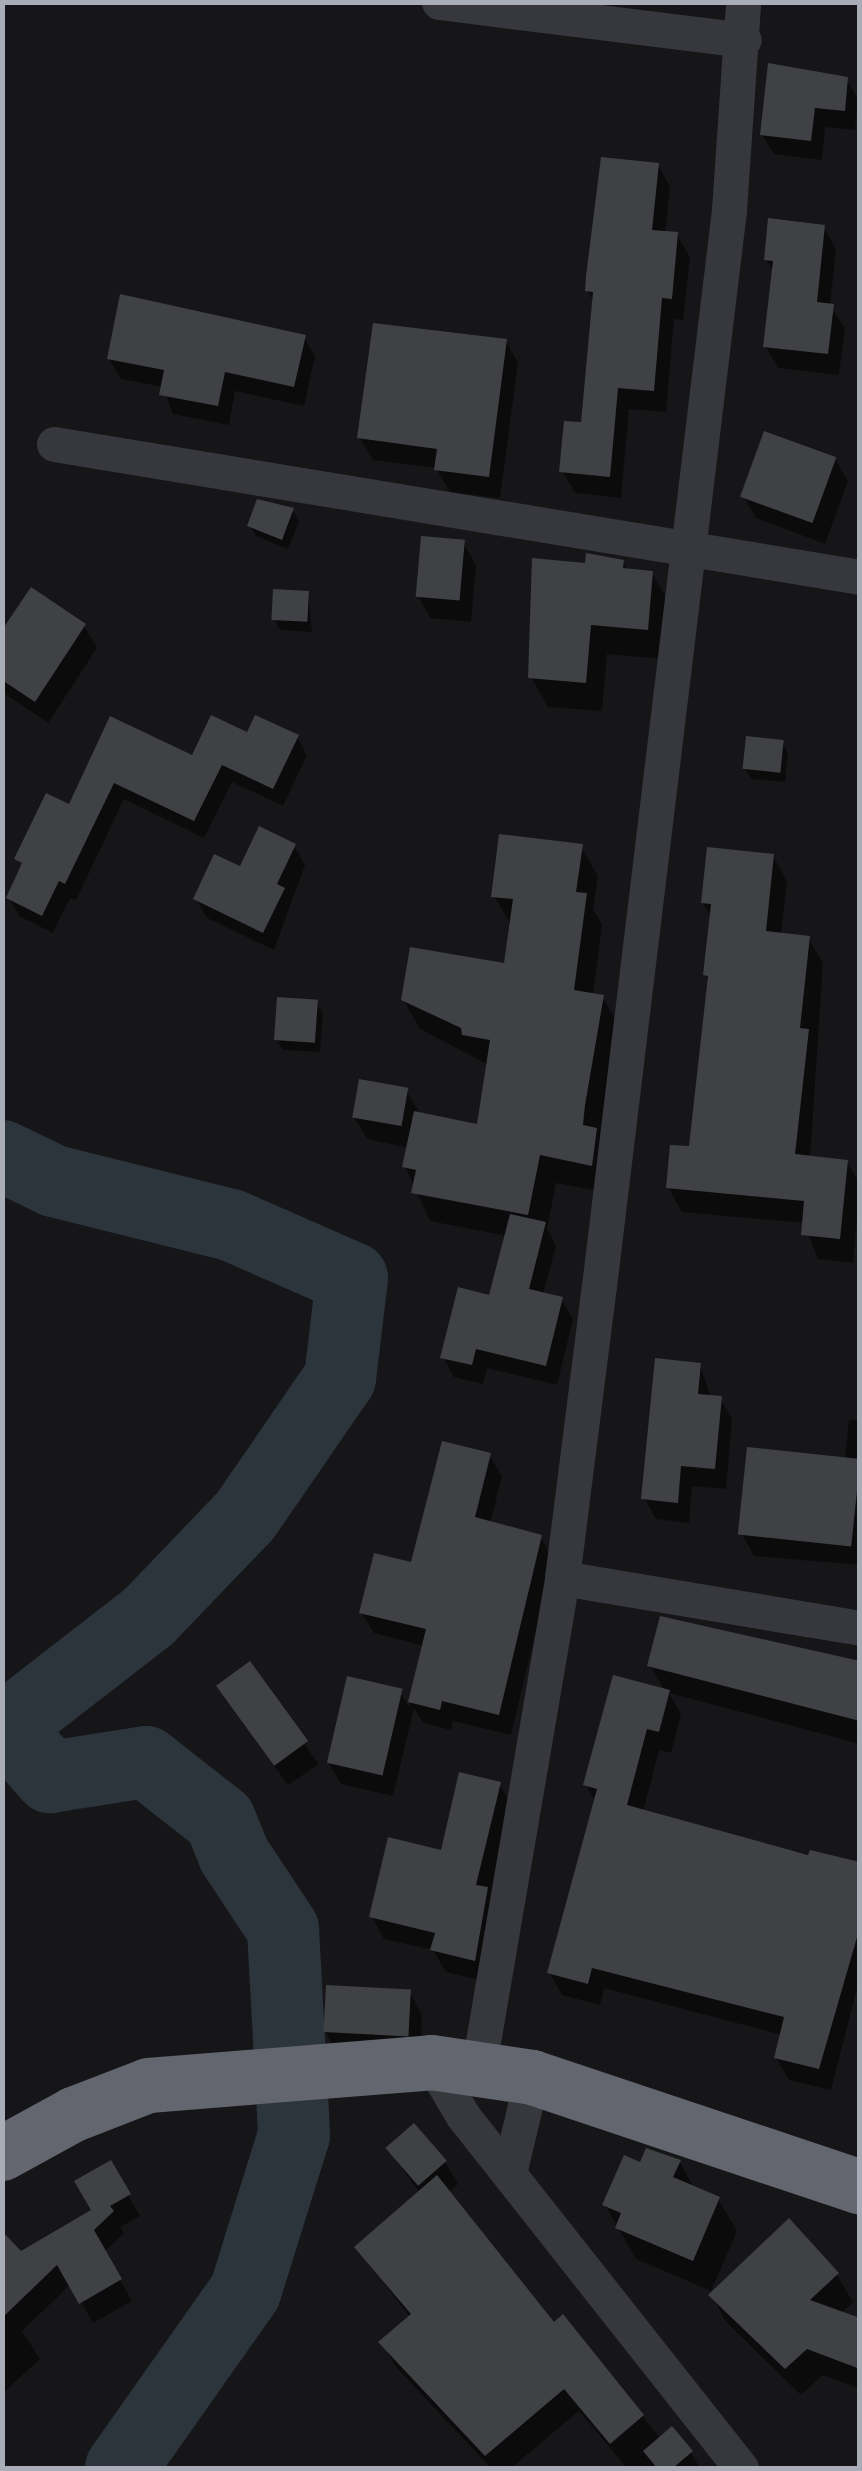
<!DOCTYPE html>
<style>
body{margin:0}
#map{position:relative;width:862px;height:2471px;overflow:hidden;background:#161618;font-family:"DejaVu Sans",sans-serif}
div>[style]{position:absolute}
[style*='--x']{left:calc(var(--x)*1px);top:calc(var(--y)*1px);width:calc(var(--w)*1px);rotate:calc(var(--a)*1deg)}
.shadow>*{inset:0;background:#0007;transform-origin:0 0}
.river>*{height:72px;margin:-36px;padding:0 36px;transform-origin:36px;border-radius:36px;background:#2c353c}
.building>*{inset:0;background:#404145;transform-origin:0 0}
.street>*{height:35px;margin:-17.5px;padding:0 17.5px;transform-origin:17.5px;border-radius:17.5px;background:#37383d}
.highway>*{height:55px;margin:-27.5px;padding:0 27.5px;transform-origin:27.5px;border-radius:27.5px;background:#63666e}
span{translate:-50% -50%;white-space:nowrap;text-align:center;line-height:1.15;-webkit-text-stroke:10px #111113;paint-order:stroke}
.frame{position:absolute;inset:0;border:5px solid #a8adb8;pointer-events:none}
</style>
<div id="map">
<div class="shadow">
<div style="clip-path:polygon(847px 80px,858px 99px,855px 130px,825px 127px,822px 160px,774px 154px,762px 135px)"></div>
<div style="clip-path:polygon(658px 165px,670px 187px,665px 234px,677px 235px,690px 257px,683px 320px,674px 319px,666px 412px,629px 409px,621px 498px,575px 493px,562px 471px,583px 425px,594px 302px,587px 290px)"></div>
<div style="clip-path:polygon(824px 227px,836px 250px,830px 306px,845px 328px,839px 375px,778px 368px,765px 346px,774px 273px,766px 259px)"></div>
<div style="clip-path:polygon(304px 337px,315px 356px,304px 406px,235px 391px,229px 425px,173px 414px,163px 387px,121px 379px,109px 359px)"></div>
<div style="clip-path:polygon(506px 341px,518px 363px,500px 498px,450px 492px,436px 468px,373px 460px,360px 438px)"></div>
<div style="clip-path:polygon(835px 459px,848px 481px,825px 544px,756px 518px,743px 496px)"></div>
<div style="clip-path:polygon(293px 511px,299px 521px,288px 549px,256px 536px,250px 526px)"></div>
<div style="clip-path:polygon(463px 543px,476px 565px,471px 622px,430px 618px,418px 596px)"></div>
<div style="clip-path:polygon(622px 562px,628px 571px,652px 573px,669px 603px,663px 659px,607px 654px,602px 711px,548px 707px,531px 677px,587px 566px)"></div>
<div style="clip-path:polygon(308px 593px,312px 632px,280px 630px,274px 619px)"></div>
<div style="clip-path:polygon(84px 626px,97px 648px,48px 723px,2px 692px,2px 635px)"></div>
<div style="clip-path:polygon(111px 719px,193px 759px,248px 736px,297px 737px,307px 755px,283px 806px,232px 782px,204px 838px,124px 799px,76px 900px,70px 898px,53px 933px,19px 916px,9px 898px,70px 808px)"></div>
<div style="clip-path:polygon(782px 742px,788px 753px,785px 782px,751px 779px,745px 768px)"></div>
<div style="clip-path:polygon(294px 846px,305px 865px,274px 950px,207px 918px,196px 899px)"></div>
<div style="clip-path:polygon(581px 847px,598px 876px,593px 909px,602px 924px,593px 996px,603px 998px,619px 1026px,608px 1193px,556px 1183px,547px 1229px,556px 1245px,543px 1295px,561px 1299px,573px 1319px,557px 1385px,487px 1368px,483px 1384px,454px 1377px,443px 1357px,491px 1298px,507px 1236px,430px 1221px,405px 1167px,409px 1148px,367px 1139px,354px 1117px,406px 1090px,419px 1112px,479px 1127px,489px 1065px,420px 1029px,403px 999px,506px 966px,512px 927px,494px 896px)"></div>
<div style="clip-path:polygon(773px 856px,787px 881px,781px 935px,808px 938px,823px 963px,810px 1159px,847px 1162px,860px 1184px,853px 1263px,818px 1259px,804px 1223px,682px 1212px,668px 1187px,691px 1149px,710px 983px,705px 974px,712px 918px,703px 903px)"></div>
<div style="clip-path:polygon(316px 1003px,323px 1013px,320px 1052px,283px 1050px,276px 1039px)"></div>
<div style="clip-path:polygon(700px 1365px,711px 1398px,720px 1398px,732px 1419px,726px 1489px,692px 1486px,689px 1523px,656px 1519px,644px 1498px)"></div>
<div style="clip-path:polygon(849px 1420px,860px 1421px,860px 1565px,754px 1556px,742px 1534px,845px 1459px)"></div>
<div style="clip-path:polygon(489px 1455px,502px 1476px,490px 1524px,540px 1537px,553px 1558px,511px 1735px,453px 1721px,451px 1730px,423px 1723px,414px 1708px,393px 1796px,341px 1784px,328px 1762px,400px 1692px,409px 1707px,424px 1646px,374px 1633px,361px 1612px,413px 1566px)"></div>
<div style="clip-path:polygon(860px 1663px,860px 1744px,669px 1693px,681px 1714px,671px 1753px,659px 1750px,642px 1816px,860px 1866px,860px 1977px,831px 2090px,789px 2080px,776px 2058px,782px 2035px,604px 1988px,600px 2005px,562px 1995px,550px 1973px,596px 1803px,586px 1785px,665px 1691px,650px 1665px)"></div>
<div style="left:249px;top:1665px;width:121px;height:37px;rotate:55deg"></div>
<div style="clip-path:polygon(499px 1784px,512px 1806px,487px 1982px,446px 1972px,433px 1950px,384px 1939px,372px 1917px,443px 1853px)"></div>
<div style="clip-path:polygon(410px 1993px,422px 2015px,420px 2054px,337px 2053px,325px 2031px)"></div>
<div style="clip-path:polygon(388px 2149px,445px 2162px,458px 2184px,448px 2193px,554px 2325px,562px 2318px,661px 2439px,691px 2453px,700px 2468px,627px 2468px,579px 2411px,511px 2468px,491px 2468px,395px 2366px,382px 2342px,410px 2317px,357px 2248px,420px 2193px)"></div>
<div style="clip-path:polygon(680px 2162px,695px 2190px,718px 2199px,737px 2231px,711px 2291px,636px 2259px,605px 2205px,642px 2165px)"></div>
<div style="clip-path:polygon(110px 2163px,140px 2216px,120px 2227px,124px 2233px,104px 2252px,132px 2301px,93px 2323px,71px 2284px,22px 2331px,40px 2359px,2px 2394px,2px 2249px,21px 2254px,94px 2211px)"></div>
<div style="clip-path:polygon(837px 2275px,853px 2302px,840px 2314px,860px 2321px,860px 2389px,823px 2375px,801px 2395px,726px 2322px,711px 2295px)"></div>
</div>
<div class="river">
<div style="--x:2;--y:1156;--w:58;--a:25.7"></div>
<div style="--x:54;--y:1181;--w:182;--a:14"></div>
<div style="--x:231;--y:1225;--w:132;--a:23.7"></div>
<div style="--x:352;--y:1278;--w:101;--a:96.8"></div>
<div style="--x:340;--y:1378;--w:168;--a:124.5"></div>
<div style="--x:245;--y:1516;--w:140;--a:133.8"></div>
<div style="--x:148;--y:1617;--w:180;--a:142.2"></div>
<div style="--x:6;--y:1727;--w:67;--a:48.7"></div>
<div style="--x:50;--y:1777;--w:97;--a:-8.9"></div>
<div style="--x:146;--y:1762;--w:94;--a:38.1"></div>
<div style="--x:220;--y:1820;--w:38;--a:68"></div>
<div style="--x:234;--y:1855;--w:89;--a:56.5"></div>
<div style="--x:283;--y:1929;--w:206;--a:86.9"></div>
<div style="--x:294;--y:2135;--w:164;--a:107.3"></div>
<div style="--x:245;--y:2292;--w:215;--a:125.2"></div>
</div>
<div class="building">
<div style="clip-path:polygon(768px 63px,848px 77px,845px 111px,815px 108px,811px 141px,760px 135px)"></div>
<div style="clip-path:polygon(601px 157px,659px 163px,652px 230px,678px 232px,672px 299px,662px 298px,654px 391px,618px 388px,610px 477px,559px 472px,564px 421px,581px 422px,593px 292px,585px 291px,586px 276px)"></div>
<div style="clip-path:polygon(768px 218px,825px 225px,817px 302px,834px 304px,828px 354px,763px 347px,773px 261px,764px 260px)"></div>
<div style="clip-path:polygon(120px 294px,306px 335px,294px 387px,225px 372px,218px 406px,159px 395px,164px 370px,107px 359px)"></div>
<div style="clip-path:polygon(373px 323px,507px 339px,489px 477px,434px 470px,437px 449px,357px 438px)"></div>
<div style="left:764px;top:431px;width:77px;height:70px;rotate:20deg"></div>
<div style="clip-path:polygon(257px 499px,294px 508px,282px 540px,247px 526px)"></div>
<div style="left:421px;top:536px;width:44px;height:61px;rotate:5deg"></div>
<div style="clip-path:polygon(586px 553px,624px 560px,623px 568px,653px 571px,648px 630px,591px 625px,586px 683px,528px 678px,532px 558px,585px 563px)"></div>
<div style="clip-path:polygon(31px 587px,86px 624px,35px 702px,2px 680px,2px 630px)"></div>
<div style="left:273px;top:589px;width:36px;height:31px;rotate:3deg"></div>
<div style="clip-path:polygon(211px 715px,247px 732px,255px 715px,299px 735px,273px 789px,222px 765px,194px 821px,114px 783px,65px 884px,59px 881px,42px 916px,6px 898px,22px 863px,14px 859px,46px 793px,69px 804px,110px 716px,192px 755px)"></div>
<div style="left:746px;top:736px;width:38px;height:33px;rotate:6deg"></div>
<div style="clip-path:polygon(259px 826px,296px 844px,277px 884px,285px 888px,263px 933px,193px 899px,214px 854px,240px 866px)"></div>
<div style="clip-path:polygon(499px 834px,583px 844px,576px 892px,587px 893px,574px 990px,604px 995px,585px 1105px,583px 1125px,597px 1128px,592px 1166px,540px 1155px,528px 1215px,411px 1193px,416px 1170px,402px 1167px,414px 1111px,477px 1124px,490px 1040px,462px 1035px,461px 1028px,401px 1000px,410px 947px,504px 963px,513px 899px,491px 897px)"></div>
<div style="clip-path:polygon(707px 847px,774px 854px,766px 931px,810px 936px,800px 1028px,809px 1029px,795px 1154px,848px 1160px,840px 1239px,801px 1235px,804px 1201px,666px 1188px,670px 1145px,689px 1146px,708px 976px,703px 975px,711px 904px,701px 903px)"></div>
<div style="left:277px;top:997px;width:41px;height:43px;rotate:4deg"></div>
<div style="left:359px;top:1079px;width:50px;height:39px;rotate:10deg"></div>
<div style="clip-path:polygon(510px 1214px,546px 1222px,529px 1289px,563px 1297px,546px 1366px,476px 1349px,472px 1365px,440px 1358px,458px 1287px,489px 1295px)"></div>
<div style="clip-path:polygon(655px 1358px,701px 1363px,698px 1394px,722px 1396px,715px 1469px,681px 1466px,678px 1503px,641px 1499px)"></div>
<div style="clip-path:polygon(442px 1441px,491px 1453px,475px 1517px,542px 1535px,499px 1715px,442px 1701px,440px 1710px,408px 1702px,426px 1629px,359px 1613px,374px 1553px,411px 1562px)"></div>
<div style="left:747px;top:1447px;width:114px;height:88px;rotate:6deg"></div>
<div style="clip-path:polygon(660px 1616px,860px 1661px,860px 1721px,647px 1666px)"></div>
<div style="left:250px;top:1661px;width:99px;height:42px;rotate:54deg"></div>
<div style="clip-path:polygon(613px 1675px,670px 1690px,659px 1732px,647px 1729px,627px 1805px,808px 1855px,810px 1850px,860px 1862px,860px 1927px,819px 2069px,774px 2058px,784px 2017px,592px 1968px,588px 1984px,547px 1973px,597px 1789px,583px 1785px)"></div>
<div style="left:347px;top:1676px;width:57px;height:89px;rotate:13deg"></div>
<div style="clip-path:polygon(459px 1772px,501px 1782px,476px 1885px,488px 1887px,475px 1961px,430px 1950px,435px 1933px,369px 1917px,388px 1837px,441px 1850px)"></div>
<div style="left:326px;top:1985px;width:85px;height:47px;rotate:3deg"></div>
<div style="left:414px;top:2123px;width:50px;height:38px;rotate:49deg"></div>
<div style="clip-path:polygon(646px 2148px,681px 2160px,673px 2177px,720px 2197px,693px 2261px,615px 2228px,621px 2213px,602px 2205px,624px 2155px,640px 2162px)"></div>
<div style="clip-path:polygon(111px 2160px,131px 2194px,110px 2206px,114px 2211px,94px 2230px,122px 2279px,79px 2304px,57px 2265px,2px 2318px,2px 2231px,21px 2251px,91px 2210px,74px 2181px)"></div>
<div style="clip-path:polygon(437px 2175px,554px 2322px,563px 2314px,644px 2415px,610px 2444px,564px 2389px,485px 2456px,378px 2342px,411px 2314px,354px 2247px)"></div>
<div style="clip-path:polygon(789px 2218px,839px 2273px,810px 2300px,860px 2318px,860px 2369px,807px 2349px,785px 2369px,708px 2295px)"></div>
<div style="clip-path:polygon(672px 2426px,693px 2451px,673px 2468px,657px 2468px,643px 2451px)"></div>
</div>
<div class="street">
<div style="--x:439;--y:2;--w:307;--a:7.1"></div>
<div style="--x:54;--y:444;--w:817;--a:9.37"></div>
<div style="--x:562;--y:1578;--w:302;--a:9.5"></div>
<div style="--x:431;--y:2062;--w:63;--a:59.3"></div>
<div style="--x:463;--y:2116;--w:449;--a:51.7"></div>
<div style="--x:479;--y:2065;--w:494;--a:-80.3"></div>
<div style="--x:562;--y:1578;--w:294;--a:-82.8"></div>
<div style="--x:599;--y:1286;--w:1084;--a:-83.11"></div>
<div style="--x:729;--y:210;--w:208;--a:-86.1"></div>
<div style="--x:510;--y:2169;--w:95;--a:-76.6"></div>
</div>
<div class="highway">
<div style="--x:2;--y:2153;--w:81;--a:-28.8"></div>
<div style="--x:73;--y:2114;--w:80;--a:-21.1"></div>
<div style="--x:148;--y:2085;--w:284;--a:-4.6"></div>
<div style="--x:431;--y:2062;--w:102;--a:8.4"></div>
<div style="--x:532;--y:2077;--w:346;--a:18.5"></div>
</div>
<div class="frame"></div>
</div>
